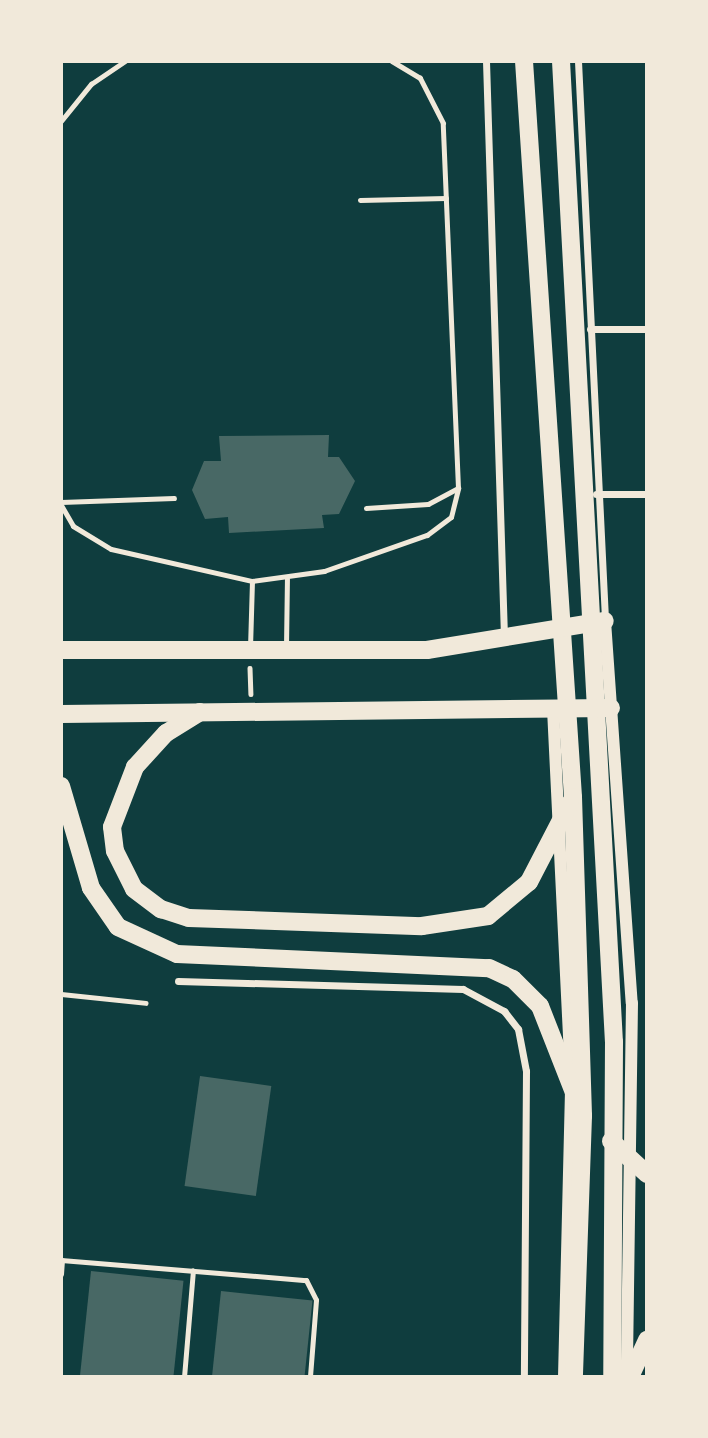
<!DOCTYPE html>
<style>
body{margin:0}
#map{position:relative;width:708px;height:1438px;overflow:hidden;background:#0f3d3e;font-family:Quicksand,sans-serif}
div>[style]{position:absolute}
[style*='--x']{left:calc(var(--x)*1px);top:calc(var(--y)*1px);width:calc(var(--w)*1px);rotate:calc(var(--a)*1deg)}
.building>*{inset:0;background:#486865;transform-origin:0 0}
.path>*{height:4.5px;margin:-2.25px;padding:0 2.25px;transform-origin:2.25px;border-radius:2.25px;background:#f1e9da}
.service>*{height:5px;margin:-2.5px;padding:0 2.5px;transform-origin:2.5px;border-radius:2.5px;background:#f1e9da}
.minor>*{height:7px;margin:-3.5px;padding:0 3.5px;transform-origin:3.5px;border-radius:3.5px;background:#f1e9da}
.tertiary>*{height:12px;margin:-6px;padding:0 6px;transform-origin:6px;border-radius:6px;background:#f1e9da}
.primary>*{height:18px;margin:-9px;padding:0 9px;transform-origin:9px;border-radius:9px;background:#f1e9da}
span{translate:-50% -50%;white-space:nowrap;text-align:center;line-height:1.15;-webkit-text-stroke:5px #f1e9da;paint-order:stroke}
.frame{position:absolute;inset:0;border:63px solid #f1e9da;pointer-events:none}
</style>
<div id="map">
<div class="building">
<div style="clip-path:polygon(329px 435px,328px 457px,339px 457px,355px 481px,339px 514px,322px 515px,324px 528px,229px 533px,228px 517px,205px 519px,192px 490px,204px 461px,221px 461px,219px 436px)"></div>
<div style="left:200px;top:1076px;width:72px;height:111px;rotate:8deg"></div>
<div style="left:91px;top:1271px;width:93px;height:106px;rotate:6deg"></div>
<div style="left:221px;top:1291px;width:92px;height:86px;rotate:6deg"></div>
</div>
<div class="path">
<div style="--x:250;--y:668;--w:26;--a:88"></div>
</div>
<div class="service">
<div style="--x:61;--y:121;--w:48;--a:-51"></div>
<div style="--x:91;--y:84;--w:41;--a:-34.1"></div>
<div style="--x:360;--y:200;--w:86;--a:-1.3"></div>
<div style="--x:61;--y:502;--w:113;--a:-2"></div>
<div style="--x:61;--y:505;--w:24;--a:60"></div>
<div style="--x:73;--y:526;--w:44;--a:31.2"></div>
<div style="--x:111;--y:549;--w:145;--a:12.8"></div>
<div style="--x:252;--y:581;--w:73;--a:-7.9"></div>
<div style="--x:324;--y:571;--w:109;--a:-19.3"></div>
<div style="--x:427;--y:535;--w:30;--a:-37"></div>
<div style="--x:451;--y:517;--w:30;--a:-76"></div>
<div style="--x:458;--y:488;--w:365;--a:-92.4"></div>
<div style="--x:443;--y:123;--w:51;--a:-117.1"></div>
<div style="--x:420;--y:78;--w:33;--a:-149"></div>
<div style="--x:366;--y:508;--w:62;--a:-3.7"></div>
<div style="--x:428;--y:504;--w:34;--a:-28"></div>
<div style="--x:286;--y:647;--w:68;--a:-89.2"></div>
<div style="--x:250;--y:648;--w:67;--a:-88.3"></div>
<div style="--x:61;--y:994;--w:85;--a:6"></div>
<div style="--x:61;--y:1260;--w:246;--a:4.7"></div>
<div style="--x:306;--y:1280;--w:22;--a:63"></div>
<div style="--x:316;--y:1300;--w:77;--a:94.5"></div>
<div style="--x:61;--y:1274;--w:14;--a:-86"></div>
<div style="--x:184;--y:1377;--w:107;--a:-85.2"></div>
</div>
<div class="minor">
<div style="--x:486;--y:61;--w:577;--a:88.21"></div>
<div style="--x:578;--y:61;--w:560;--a:87.23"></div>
<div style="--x:590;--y:329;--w:57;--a:0"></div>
<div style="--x:596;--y:494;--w:51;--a:0"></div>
<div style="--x:178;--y:981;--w:285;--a:1.6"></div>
<div style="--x:463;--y:989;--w:47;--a:28.2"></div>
<div style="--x:504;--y:1011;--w:23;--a:52"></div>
<div style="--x:518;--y:1029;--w:43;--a:79.2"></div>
<div style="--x:526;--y:1071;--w:306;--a:90.4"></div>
</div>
<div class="tertiary">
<div style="--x:605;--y:621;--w:383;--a:86"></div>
<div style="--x:632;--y:1003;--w:373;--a:90.8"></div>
<div style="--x:553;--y:709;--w:366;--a:87.2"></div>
<div style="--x:564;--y:1377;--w:284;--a:-88.6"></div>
</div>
<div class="primary">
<div style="--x:524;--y:61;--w:738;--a:86.19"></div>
<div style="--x:573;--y:797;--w:319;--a:88.2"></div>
<div style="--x:583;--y:1116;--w:261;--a:92"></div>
<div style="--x:561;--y:61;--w:982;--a:86.91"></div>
<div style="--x:614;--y:1042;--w:335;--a:90.3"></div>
<div style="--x:61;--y:650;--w:366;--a:0"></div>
<div style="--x:427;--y:650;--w:180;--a:-9.3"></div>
<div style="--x:200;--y:712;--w:40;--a:148"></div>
<div style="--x:166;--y:733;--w:46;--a:132.4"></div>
<div style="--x:135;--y:767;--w:64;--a:111"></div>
<div style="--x:112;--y:827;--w:24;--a:83"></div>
<div style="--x:115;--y:851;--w:42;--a:63.4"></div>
<div style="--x:134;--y:889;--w:34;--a:37"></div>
<div style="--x:161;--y:909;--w:29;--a:18"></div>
<div style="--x:189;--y:918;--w:233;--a:2"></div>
<div style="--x:422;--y:926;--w:67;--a:-8.6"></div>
<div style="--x:488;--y:916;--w:53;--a:-39.7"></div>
<div style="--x:529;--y:882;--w:89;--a:-62.6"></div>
<div style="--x:61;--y:714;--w:550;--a:-0.63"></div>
<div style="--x:61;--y:786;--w:106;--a:73.6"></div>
<div style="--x:91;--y:888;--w:47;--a:55.3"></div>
<div style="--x:118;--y:927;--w:65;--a:24.6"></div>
<div style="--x:177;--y:954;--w:312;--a:2.6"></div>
<div style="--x:489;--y:968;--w:26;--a:25"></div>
<div style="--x:513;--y:979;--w:38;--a:45"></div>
<div style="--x:540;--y:1006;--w:104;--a:68.6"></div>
<div style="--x:611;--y:1141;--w:49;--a:42.5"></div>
<div style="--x:630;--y:1377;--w:41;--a:-65.3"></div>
</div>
<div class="frame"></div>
</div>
